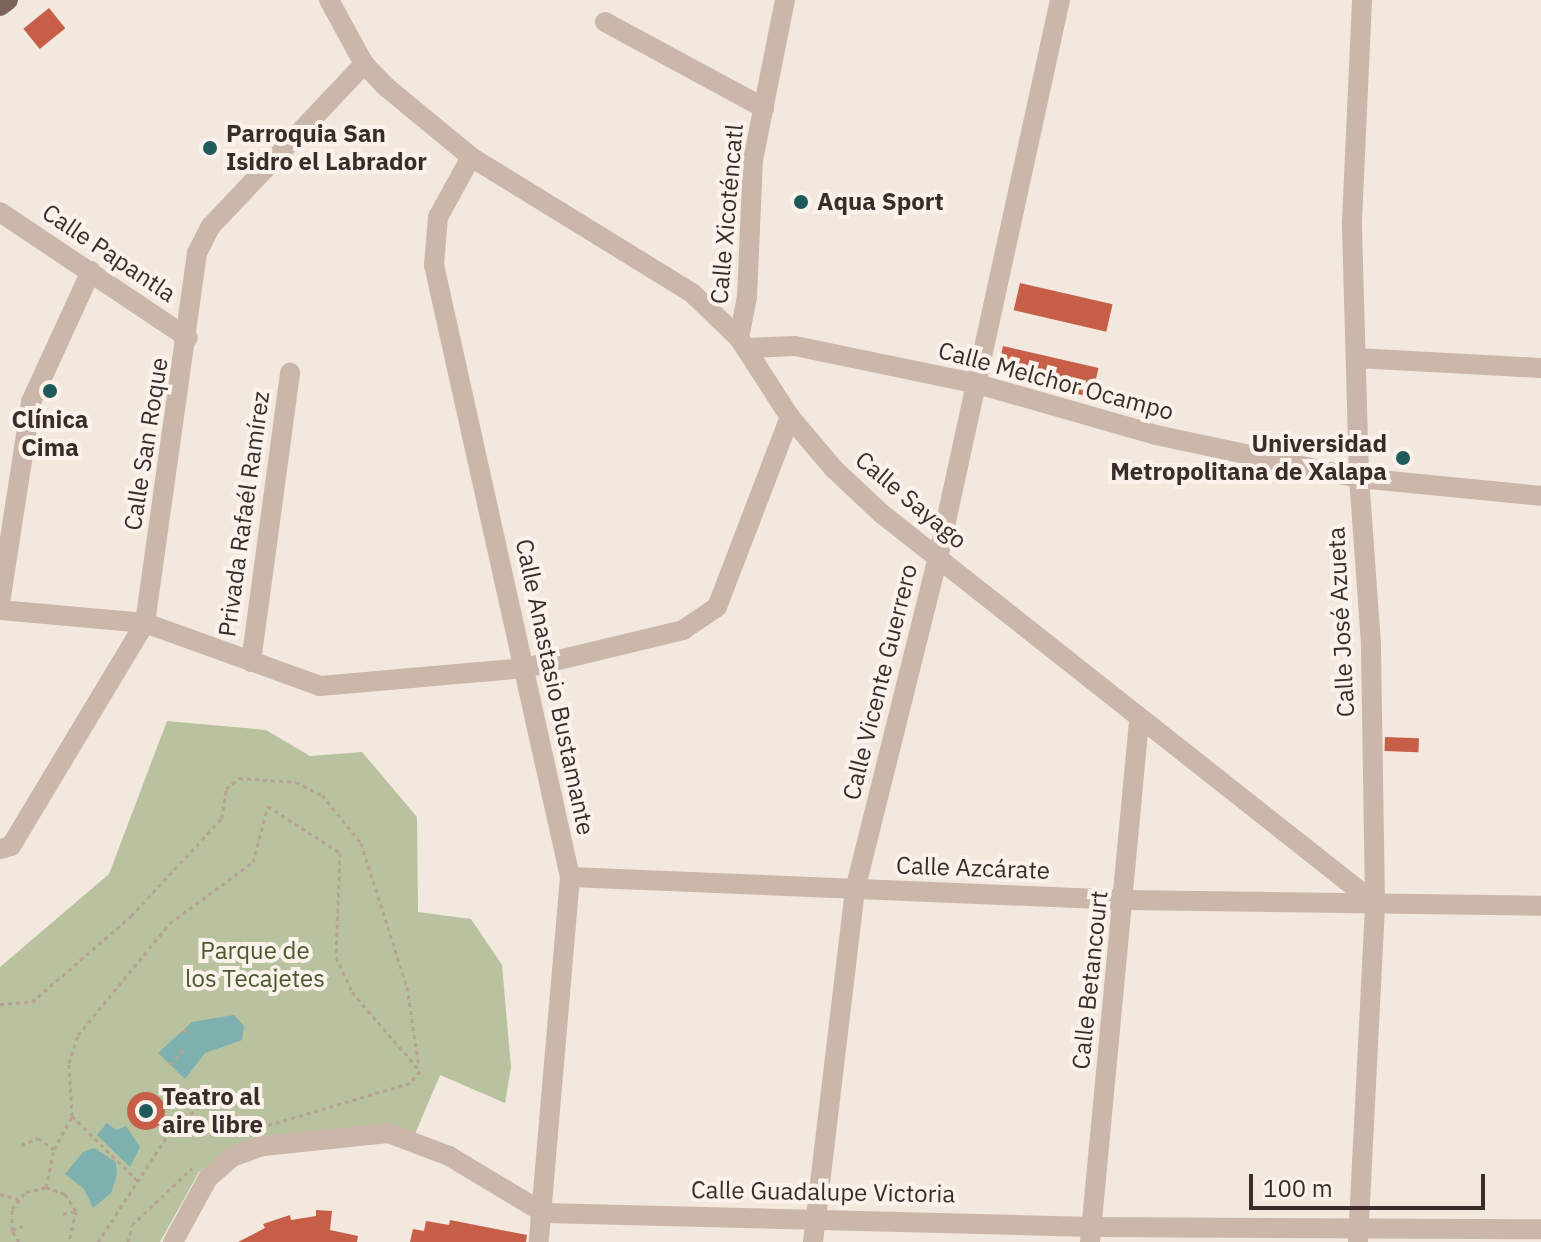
<!DOCTYPE html>
<meta charset="utf-8">
<style>
body{margin:0}
#map{position:relative;width:1541px;height:1242px;overflow:hidden;background:#f3e8de;font-family:"IBM Plex Sans",sans-serif}
div>[style]{position:absolute}
[style*='--x']{left:calc(var(--x)*1px);top:calc(var(--y)*1px);width:calc(var(--w)*1px);rotate:calc(var(--a)*1deg)}
.green>*{inset:0;background:#b9c29e}
.water>*{inset:0;background:#7db0af}
.building>*{inset:0;background:#c75e48;transform-origin:0 0}
.round{border-radius:50%}
.path>*{height:3px;margin-top:-1.5px;transform-origin:0;background:repeating-linear-gradient(90deg,#b7a094 0 4px,transparent 0 8px)}
.minor>*{height:20px;margin:-10px;padding:0 10px;transform-origin:10px;border-radius:10px;background:#cbb7aa}
.major>*{height:20px;margin:-10px;padding:0 10px;transform-origin:10px;border-radius:10px;background:#7b635a}
.dots>*{width:22px;height:22px;translate:-50% -50%;box-sizing:border-box;border:4px solid #faf2eb;border-radius:50%}
span{translate:-50% -50%;white-space:nowrap;text-align:center;line-height:1.15;-webkit-text-stroke:8px #faf2eb;paint-order:stroke}
.poi-label{font-size:24px;color:#392d29;font-weight:700}
.left{translate:0 -50%;text-align:left}
.right{translate:-100% -50%;text-align:right}
.street-label{font-size:24px;color:#392d29}
.park-label{font-size:24px;color:#4b572d}
.scale{position:absolute;left:1249px;top:1174px;width:236px;height:36px;box-sizing:border-box;border:4px solid #392d29;border-top:0;padding-left:10px;font-size:24px;line-height:28px;white-space:nowrap;color:#392d29;-webkit-text-stroke:6px #faf2eb;paint-order:stroke}
</style>
<div id="map">
<div class="green">
<div style="clip-path:polygon(167px 721px,266px 730px,310px 756px,362px 752px,417px 817px,418px 912px,471px 919px,502px 965px,511px 1067px,505px 1103px,440px 1075px,415px 1134px,387px 1125px,229px 1150px,199px 1172px,160px 1242px,0 1242px,0 967px,109px 874px)"></div>
</div>
<div class="water">
<div style="clip-path:polygon(234px 1015px,244px 1026px,242px 1040px,205px 1053px,185px 1079px,158px 1053px,192px 1022px)"></div>
<div style="clip-path:polygon(107px 1123px,116px 1130px,126px 1126px,140px 1147px,130px 1167px,97px 1135px)"></div>
<div style="clip-path:polygon(94px 1148px,116px 1162px,117px 1175px,111px 1193px,93px 1208px,84px 1189px,65px 1174px,83px 1152px)"></div>
</div>
<div class="building">
<div style="left:49px;top:8px;width:26px;height:33px;rotate:51deg"></div>
<div style="left:1020px;top:283px;width:95px;height:28px;rotate:13deg"></div>
<div style="left:1003px;top:346px;width:98px;height:30px;rotate:13deg"></div>
<div style="left:1385px;top:737px;width:34px;height:14px;rotate:2deg"></div>
<div class="round" style="left:127px;top:1092px;width:38px;height:38px"></div>
<div style="clip-path:polygon(316px 1210px,332px 1211px,330px 1230px,358px 1236px,357px 1242px,238px 1242px,265px 1228px,263px 1224px,290px 1215px,291px 1220px,316px 1216px)"></div>
<div style="clip-path:polygon(450px 1220px,527px 1235px,526px 1242px,410px 1242px,413px 1229px,424px 1231px,426px 1221px,449px 1225px)"></div>
</div>
<div class="path">
<div style="--x:0;--y:1004;--w:32;--a:-4"></div>
<div style="--x:32;--y:1002;--w:131;--a:-41"></div>
<div style="--x:131;--y:916;--w:134;--a:-47.1"></div>
<div style="--x:222;--y:818;--w:29;--a:-82"></div>
<div style="--x:226;--y:789;--w:17;--a:-40"></div>
<div style="--x:239;--y:778;--w:57;--a:4"></div>
<div style="--x:296;--y:782;--w:29;--a:27"></div>
<div style="--x:322;--y:795;--w:62;--a:50.9"></div>
<div style="--x:361;--y:843;--w:151;--a:72.3"></div>
<div style="--x:407;--y:987;--w:81;--a:81.5"></div>
<div style="--x:184;--y:1029;--w:6;--a:59"></div>
<div style="--x:170;--y:1065;--w:23;--a:-50"></div>
<div style="--x:72;--y:1116;--w:95;--a:44.6"></div>
<div style="--x:21;--y:1145;--w:18;--a:-22"></div>
<div style="--x:38;--y:1138;--w:19;--a:35"></div>
<div style="--x:46;--y:1187;--w:39;--a:-78"></div>
<div style="--x:54;--y:1149;--w:38;--a:-61"></div>
<div style="--x:72;--y:1116;--w:53;--a:-93.2"></div>
<div style="--x:69;--y:1063;--w:29;--a:-72"></div>
<div style="--x:78;--y:1035;--w:145;--a:-50.6"></div>
<div style="--x:170;--y:923;--w:103;--a:-36.3"></div>
<div style="--x:253;--y:862;--w:58;--a:-75"></div>
<div style="--x:268;--y:806;--w:86;--a:33.1"></div>
<div style="--x:340;--y:853;--w:104;--a:92.2"></div>
<div style="--x:336;--y:957;--w:38;--a:65"></div>
<div style="--x:352;--y:992;--w:104;--a:49.3"></div>
<div style="--x:420;--y:1071;--w:16;--a:130"></div>
<div style="--x:410;--y:1083;--w:172;--a:163.5"></div>
<div style="--x:36;--y:1188;--w:8;--a:76"></div>
<div style="--x:0;--y:1194;--w:19;--a:16"></div>
<div style="--x:63;--y:1214;--w:13;--a:-13"></div>
<div style="--x:12;--y:1230;--w:12;--a:-20"></div>
<div style="--x:19;--y:1242;--w:14;--a:-120"></div>
<div style="--x:12;--y:1230;--w:21;--a:-90"></div>
<div style="--x:12;--y:1209;--w:22;--a:-51"></div>
<div style="--x:26;--y:1192;--w:21;--a:-14"></div>
<div style="--x:46;--y:1187;--w:20;--a:20"></div>
<div style="--x:65;--y:1194;--w:20;--a:57"></div>
<div style="--x:76;--y:1211;--w:32;--a:103"></div>
<div style="--x:98;--y:1242;--w:126;--a:-56.9"></div>
<div style="--x:167;--y:1136;--w:65;--a:-42.5"></div>
<div style="--x:128;--y:1242;--w:17;--a:-77"></div>
<div style="--x:132;--y:1225;--w:83;--a:-43.5"></div>
</div>
<div class="minor">
<div style="--x:329;--y:0;--w:73;--a:61.3"></div>
<div style="--x:364;--y:64;--w:30;--a:46"></div>
<div style="--x:385;--y:86;--w:112;--a:39.5"></div>
<div style="--x:471;--y:157;--w:259;--a:31.6"></div>
<div style="--x:692;--y:293;--w:65;--a:43.8"></div>
<div style="--x:739;--y:338;--w:94;--a:57.2"></div>
<div style="--x:790;--y:417;--w:68;--a:49.8"></div>
<div style="--x:834;--y:469;--w:66;--a:43.2"></div>
<div style="--x:882;--y:514;--w:628;--a:38.28"></div>
<div style="--x:605;--y:22;--w:181;--a:28.4"></div>
<div style="--x:471;--y:157;--w:68;--a:118.8"></div>
<div style="--x:438;--y:217;--w:48;--a:94.8"></div>
<div style="--x:434;--y:265;--w:627;--a:77.47"></div>
<div style="--x:570;--y:877;--w:366;--a:94.9"></div>
<div style="--x:0;--y:212;--w:226;--a:33.8"></div>
<div style="--x:739;--y:338;--w:42;--a:-79"></div>
<div style="--x:747;--y:297;--w:137;--a:-87.5"></div>
<div style="--x:753;--y:160;--w:163;--a:-78.7"></div>
<div style="--x:747;--y:348;--w:48;--a:-2.4"></div>
<div style="--x:795;--y:346;--w:183;--a:11.7"></div>
<div style="--x:974;--y:383;--w:189;--a:15.9"></div>
<div style="--x:1156;--y:435;--w:208;--a:12"></div>
<div style="--x:1359;--y:478;--w:183;--a:5.6"></div>
<div style="--x:1356;--y:358;--w:185;--a:3.1"></div>
<div style="--x:0;--y:603;--w:203;--a:-81.2"></div>
<div style="--x:31;--y:402;--w:144;--a:-65.4"></div>
<div style="--x:0;--y:610;--w:146;--a:5.1"></div>
<div style="--x:145;--y:623;--w:186;--a:19.8"></div>
<div style="--x:320;--y:686;--w:206;--a:-5"></div>
<div style="--x:525;--y:668;--w:163;--a:-13.5"></div>
<div style="--x:683;--y:630;--w:41;--a:-34.1"></div>
<div style="--x:717;--y:607;--w:204;--a:-69"></div>
<div style="--x:251;--y:662;--w:292;--a:-82.3"></div>
<div style="--x:0;--y:849;--w:11;--a:-15"></div>
<div style="--x:11;--y:846;--w:260;--a:-59"></div>
<div style="--x:145;--y:623;--w:374;--a:-82"></div>
<div style="--x:197;--y:253;--w:30;--a:-63"></div>
<div style="--x:211;--y:226;--w:223;--a:-46.6"></div>
<div style="--x:570;--y:877;--w:554;--a:2.38"></div>
<div style="--x:1124;--y:900;--w:417;--a:0.8"></div>
<div style="--x:173;--y:1242;--w:73;--a:-61.3"></div>
<div style="--x:208;--y:1178;--w:32;--a:-41"></div>
<div style="--x:232;--y:1157;--w:33;--a:-20"></div>
<div style="--x:263;--y:1146;--w:126;--a:-5.9"></div>
<div style="--x:388;--y:1133;--w:65;--a:20.7"></div>
<div style="--x:449;--y:1156;--w:111;--a:31"></div>
<div style="--x:544;--y:1213;--w:548;--a:1.46"></div>
<div style="--x:1092;--y:1227;--w:449;--a:0.3"></div>
<div style="--x:813;--y:1242;--w:354;--a:-83.2"></div>
<div style="--x:855;--y:890;--w:342;--a:-76"></div>
<div style="--x:938;--y:558;--w:571;--a:-77.67"></div>
<div style="--x:1090;--y:1242;--w:522;--a:-84.62"></div>
<div style="--x:1358;--y:1242;--w:339;--a:-87.1"></div>
<div style="--x:1375;--y:903;--w:259;--a:-90.9"></div>
<div style="--x:1371;--y:644;--w:166;--a:-94.1"></div>
<div style="--x:1359;--y:478;--w:257;--a:-91.6"></div>
<div style="--x:1352;--y:221;--w:221;--a:-87.4"></div>
</div>
<div class="major">
<div style="--x:0;--y:6;--w:10;--a:-37"></div>
</div>
<div class="dots">
<div style="left:210px;top:148px;background:#1e5b5a"></div>
<div style="left:801px;top:202px;background:#1e5b5a"></div>
<div style="left:50px;top:391px;background:#1e5b5a"></div>
<div style="left:1403px;top:458px;background:#1e5b5a"></div>
<div style="left:146px;top:1111px;background:#1e5b5a"></div>
</div>
<div class="poi-label">
<span class="left" style="left:226px;top:148px">Parroquia San<br>Isidro el Labrador</span>
<span class="left" style="left:817px;top:202px">Aqua Sport</span>
<span style="left:50px;top:434px">Clínica<br>Cima</span>
<span class="right" style="left:1387px;top:458px">Universidad<br>Metropolitana de Xalapa</span>
<span class="left" style="left:162px;top:1111px">Teatro al<br>aire libre</span>
</div>
<div class="street-label">
<span style="left:727px;top:214px;rotate:-85deg">Calle Xicoténcatl</span>
<span style="left:109px;top:253px;rotate:34deg">Calle Papantla</span>
<span style="left:1056px;top:381px;rotate:15deg">Calle Melchor Ocampo</span>
<span style="left:146px;top:444px;rotate:-81deg">Calle San Roque</span>
<span style="left:911px;top:500px;rotate:40deg">Calle Sayago</span>
<span style="left:244px;top:514px;rotate:-82deg">Privada Rafaél Ramírez</span>
<span style="left:1341px;top:622px;rotate:-93deg">Calle José Azueta</span>
<span style="left:880px;top:682px;rotate:-76deg">Calle Vicente Guerrero</span>
<span style="left:555px;top:687px;rotate:78deg">Calle Anastasio Bustamante</span>
<span style="left:973px;top:868px;rotate:2deg">Calle Azcárate</span>
<span style="left:1090px;top:980px;rotate:-84deg">Calle Betancourt</span>
<span style="left:823px;top:1192px;rotate:1deg">Calle Guadalupe Victoria</span>
</div>
<div class="park-label">
<span style="left:255px;top:965px">Parque de<br>los Tecajetes</span>
</div>
<div class="scale">100 m</div>
</div>
